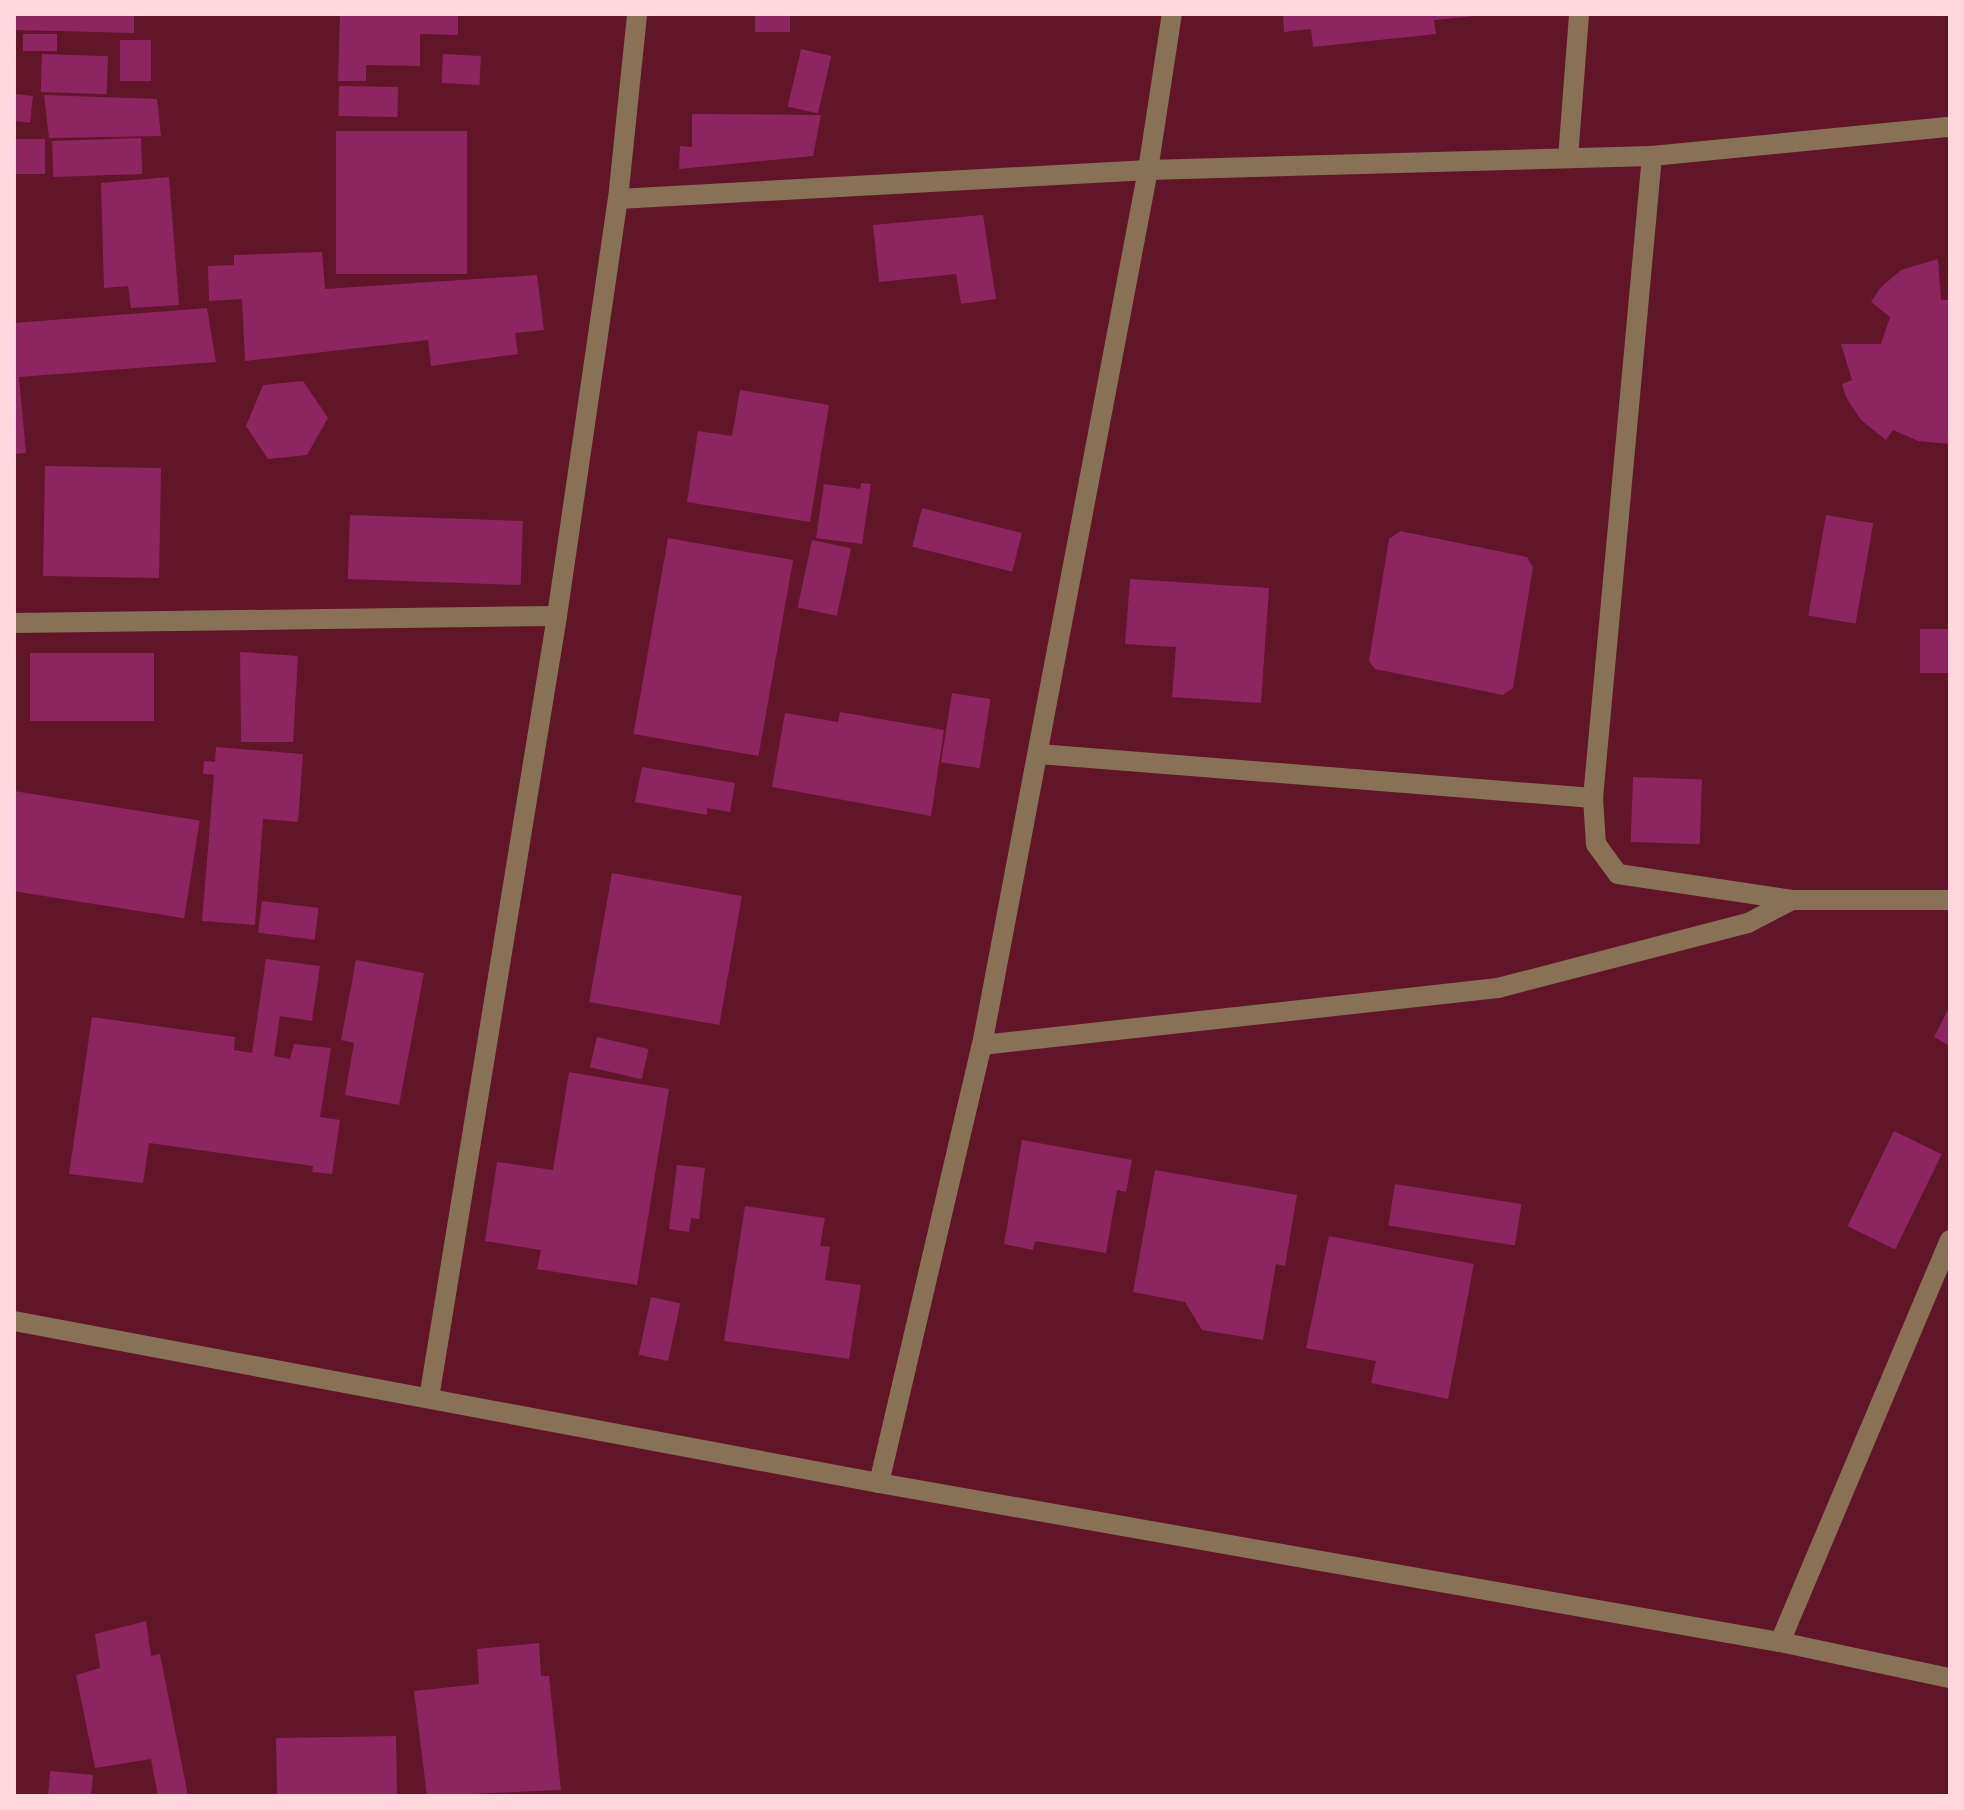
<!DOCTYPE html>
<style>
body{margin:0}
#map{position:relative;width:1964px;height:1810px;overflow:hidden;background:#611529;font-family:"Work Sans",sans-serif}
div>[style]{position:absolute}
[style*='--x']{left:calc(var(--x)*1px);top:calc(var(--y)*1px);width:calc(var(--w)*1px);rotate:calc(var(--a)*1deg)}
.building>*{inset:0;background:#8d2561;transform-origin:0 0}
.minor>*{height:20px;margin:-10px;padding:0 10px;transform-origin:10px;border-radius:10px;background:#897156}
span{translate:-50% -50%;white-space:nowrap;text-align:center;line-height:1.15;-webkit-text-stroke:8px #611529;paint-order:stroke}
.frame{position:absolute;inset:0;border:16px solid #fdd7dc;pointer-events:none}
</style>
<div id="map">
<div class="building">
<div style="clip-path:polygon(14px 14px,134px 14px,134px 33px,14px 30px)"></div>
<div style="clip-path:polygon(340px 14px,458px 14px,458px 35px,420px 34px,420px 66px,366px 65px,366px 81px,338px 81px)"></div>
<div style="left:755px;top:14px;width:35px;height:18px"></div>
<div style="clip-path:polygon(1283px 14px,1475px 14px,1475px 16px,1434px 20px,1436px 34px,1313px 47px,1311px 29px,1284px 32px)"></div>
<div style="left:57px;top:34px;width:17px;height:34px;rotate:90deg"></div>
<div style="left:120px;top:40px;width:31px;height:41px"></div>
<div style="left:801px;top:49px;width:31px;height:59px;rotate:13deg"></div>
<div style="left:42px;top:54px;width:66px;height:38px;rotate:2deg"></div>
<div style="left:443px;top:54px;width:38px;height:29px;rotate:3deg"></div>
<div style="left:339px;top:86px;width:59px;height:30px;rotate:1deg"></div>
<div style="left:14px;top:94px;width:19px;height:27px;rotate:6deg"></div>
<div style="clip-path:polygon(44px 95px,157px 99px,161px 136px,49px 138px)"></div>
<div style="clip-path:polygon(692px 114px,816px 115px,821px 115px,813px 156px,679px 169px,680px 146px,692px 147px)"></div>
<div style="left:336px;top:131px;width:131px;height:143px"></div>
<div style="left:141px;top:138px;width:36px;height:89px;rotate:88deg"></div>
<div style="left:45px;top:139px;width:35px;height:31px;rotate:90deg"></div>
<div style="clip-path:polygon(169px 177px,179px 305px,131px 308px,128px 286px,104px 288px,101px 183px)"></div>
<div style="clip-path:polygon(983px 215px,996px 299px,961px 304px,956px 274px,879px 282px,873px 225px)"></div>
<div style="clip-path:polygon(322px 252px,325px 289px,537px 275px,544px 330px,515px 333px,518px 354px,431px 366px,428px 340px,245px 361px,242px 299px,209px 301px,208px 266px,234px 265px,234px 255px)"></div>
<div style="clip-path:polygon(1938px 259px,1941px 300px,1950px 300px,1950px 444px,1918px 441px,1893px 430px,1886px 440px,1861px 420px,1846px 397px,1842px 384px,1852px 380px,1841px 344px,1881px 344px,1890px 317px,1871px 302px,1880px 288px,1901px 270px)"></div>
<div style="clip-path:polygon(207px 308px,216px 362px,19px 377px,26px 453px,14px 454px,14px 323px)"></div>
<div style="clip-path:polygon(303px 381px,328px 418px,307px 455px,268px 459px,246px 426px,263px 385px)"></div>
<div style="clip-path:polygon(740px 390px,829px 405px,810px 522px,687px 502px,698px 431px,732px 436px)"></div>
<div style="left:45px;top:466px;width:116px;height:110px;rotate:1deg"></div>
<div style="clip-path:polygon(861px 483px,871px 484px,862px 544px,816px 538px,824px 484px,860px 489px)"></div>
<div style="left:922px;top:508px;width:103px;height:40px;rotate:14deg"></div>
<div style="left:350px;top:515px;width:173px;height:64px;rotate:2deg"></div>
<div style="left:1826px;top:515px;width:48px;height:102px;rotate:10deg"></div>
<div style="clip-path:polygon(1400px 531px,1527px 557px,1533px 567px,1513px 688px,1503px 695px,1375px 669px,1369px 661px,1389px 539px)"></div>
<div style="left:668px;top:538px;width:127px;height:199px;rotate:10deg"></div>
<div style="left:812px;top:540px;width:40px;height:69px;rotate:12deg"></div>
<div style="clip-path:polygon(1130px 579px,1269px 588px,1261px 703px,1172px 697px,1176px 647px,1125px 644px)"></div>
<div style="left:1950px;top:629px;width:44px;height:30px;rotate:90deg"></div>
<div style="clip-path:polygon(240px 652px,298px 656px,293px 742px,241px 742px)"></div>
<div style="left:30px;top:653px;width:124px;height:68px"></div>
<div style="left:952px;top:693px;width:39px;height:70px;rotate:9deg"></div>
<div style="clip-path:polygon(840px 712px,944px 730px,931px 816px,772px 787px,785px 713px,838px 722px)"></div>
<div style="clip-path:polygon(216px 747px,303px 754px,298px 822px,263px 819px,255px 925px,202px 921px,214px 775px,203px 774px,204px 761px,215px 762px)"></div>
<div style="clip-path:polygon(642px 767px,735px 783px,730px 812px,707px 808px,707px 815px,635px 802px)"></div>
<div style="left:1633px;top:777px;width:69px;height:65px;rotate:2deg"></div>
<div style="left:14px;top:791px;width:188px;height:99px;rotate:9deg"></div>
<div style="left:612px;top:873px;width:132px;height:131px;rotate:10deg"></div>
<div style="left:262px;top:901px;width:57px;height:32px;rotate:7deg"></div>
<div style="clip-path:polygon(266px 959px,320px 966px,312px 1021px,280px 1016px,274px 1056px,290px 1059px,294px 1044px,331px 1048px,320px 1117px,340px 1120px,332px 1174px,312px 1172px,313px 1166px,149px 1143px,143px 1183px,69px 1174px,92px 1017px,235px 1037px,234px 1050px,252px 1053px)"></div>
<div style="clip-path:polygon(356px 960px,424px 973px,399px 1105px,345px 1095px,354px 1043px,341px 1040px)"></div>
<div style="clip-path:polygon(1950px 1006px,1950px 1046px,1934px 1037px)"></div>
<div style="left:597px;top:1037px;width:53px;height:31px;rotate:13deg"></div>
<div style="clip-path:polygon(569px 1072px,669px 1089px,637px 1285px,537px 1269px,541px 1250px,485px 1241px,497px 1162px,553px 1170px)"></div>
<div style="left:1894px;top:1131px;width:53px;height:106px;rotate:26deg"></div>
<div style="clip-path:polygon(1022px 1140px,1132px 1160px,1126px 1192px,1117px 1190px,1106px 1253px,1035px 1241px,1033px 1250px,1004px 1244px)"></div>
<div style="clip-path:polygon(677px 1165px,705px 1168px,699px 1219px,691px 1218px,689px 1232px,669px 1229px)"></div>
<div style="clip-path:polygon(1155px 1170px,1297px 1195px,1285px 1266px,1276px 1264px,1263px 1340px,1202px 1330px,1185px 1302px,1133px 1292px)"></div>
<div style="left:1395px;top:1184px;width:128px;height:42px;rotate:9deg"></div>
<div style="clip-path:polygon(745px 1206px,825px 1218px,820px 1246px,830px 1247px,825px 1280px,861px 1285px,849px 1359px,724px 1341px)"></div>
<div style="clip-path:polygon(1329px 1236px,1474px 1264px,1448px 1399px,1371px 1383px,1376px 1361px,1306px 1348px)"></div>
<div style="left:651px;top:1297px;width:30px;height:59px;rotate:12deg"></div>
<div style="clip-path:polygon(146px 1621px,151px 1656px,160px 1654px,188px 1796px,158px 1796px,151px 1759px,95px 1768px,76px 1675px,100px 1668px,95px 1634px)"></div>
<div style="clip-path:polygon(539px 1643px,541px 1676px,549px 1676px,561px 1790px,427px 1796px,414px 1691px,479px 1684px,477px 1649px)"></div>
<div style="left:396px;top:1736px;width:60px;height:120px;rotate:89deg"></div>
<div style="clip-path:polygon(50px 1771px,93px 1775px,91px 1796px,48px 1796px)"></div>
</div>
<div class="minor">
<div style="--x:1652;--y:156;--w:645;--a:95.25"></div>
<div style="--x:1593;--y:798;--w:46;--a:86.3"></div>
<div style="--x:1596;--y:844;--w:37;--a:54"></div>
<div style="--x:1618;--y:874;--w:176;--a:8.5"></div>
<div style="--x:1792;--y:900;--w:158;--a:0"></div>
<div style="--x:1568;--y:158;--w:144;--a:-85.6"></div>
<div style="--x:618;--y:199;--w:531;--a:-3.13"></div>
<div style="--x:1148;--y:170;--w:504;--a:-1.59"></div>
<div style="--x:1652;--y:156;--w:299;--a:-5.6"></div>
<div style="--x:14;--y:623;--w:543;--a:-0.74"></div>
<div style="--x:1039;--y:754;--w:556;--a:4.54"></div>
<div style="--x:982;--y:1045;--w:519;--a:-6.3"></div>
<div style="--x:1498;--y:988;--w:258;--a:-14.6"></div>
<div style="--x:1748;--y:923;--w:50;--a:-27.6"></div>
<div style="--x:14;--y:1321;--w:880;--a:10.61"></div>
<div style="--x:879;--y:1483;--w:915;--a:10.01"></div>
<div style="--x:1780;--y:1642;--w:174;--a:12"></div>
<div style="--x:429;--y:1398;--w:792;--a:-80.7"></div>
<div style="--x:557;--y:616;--w:421;--a:-81.7"></div>
<div style="--x:618;--y:199;--w:186;--a:-84.1"></div>
<div style="--x:879;--y:1483;--w:450;--a:-76.8"></div>
<div style="--x:982;--y:1045;--w:891;--a:-79.26"></div>
<div style="--x:1148;--y:170;--w:158;--a:-81.3"></div>
<div style="--x:1780;--y:1642;--w:436;--a:-67.1"></div>
</div>
<div class="frame"></div>
</div>
